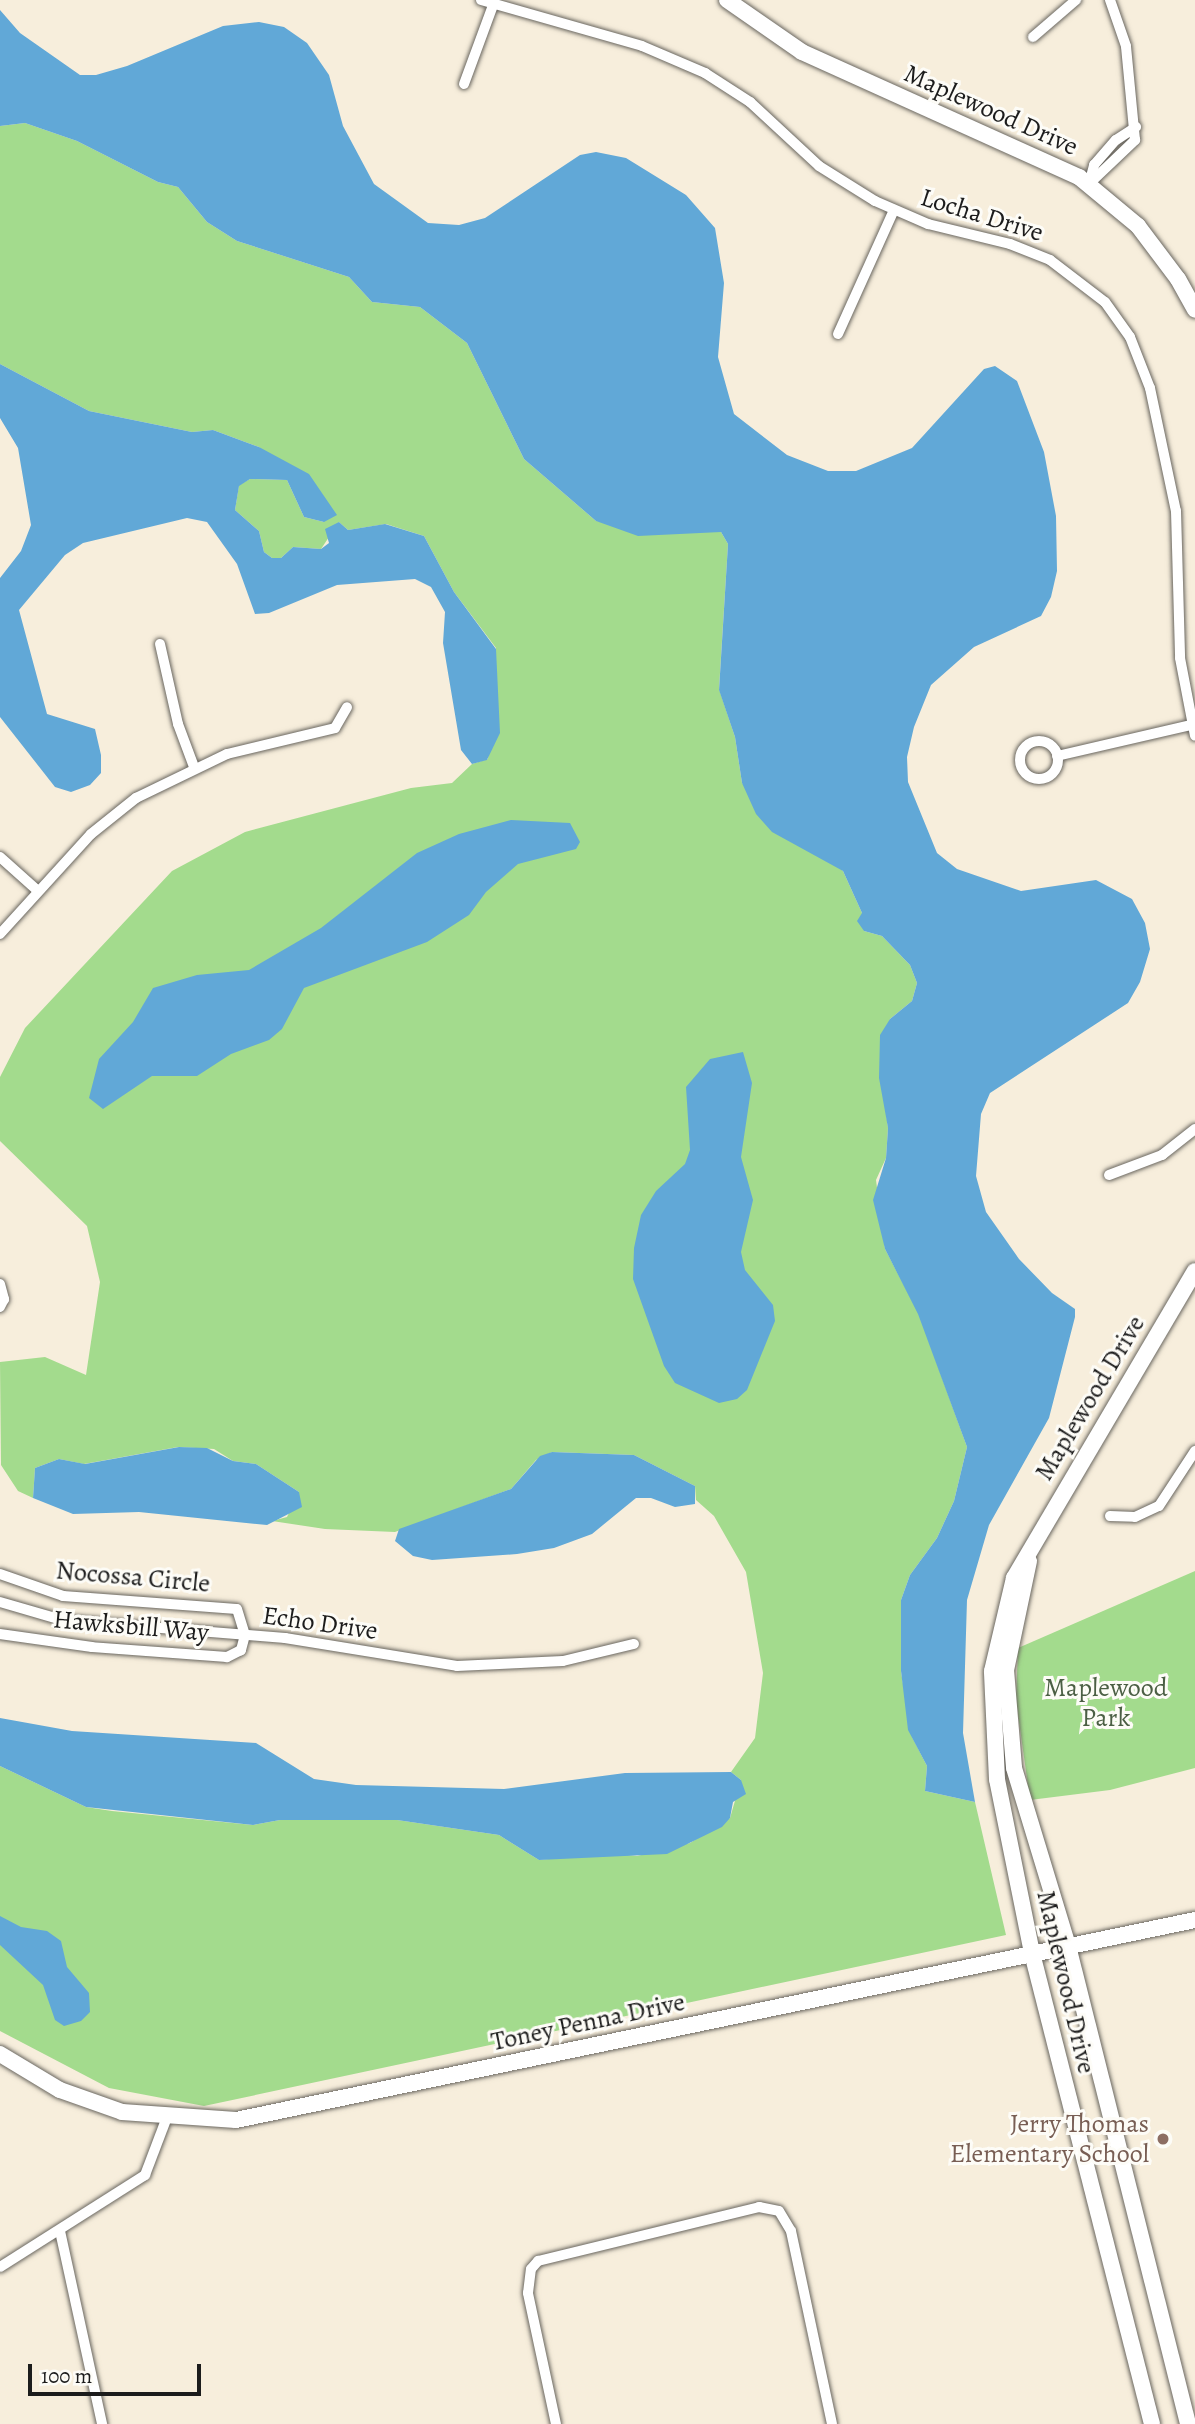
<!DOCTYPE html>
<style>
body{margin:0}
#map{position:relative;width:1195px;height:2424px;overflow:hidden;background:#f7eedc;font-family:Alegreya,serif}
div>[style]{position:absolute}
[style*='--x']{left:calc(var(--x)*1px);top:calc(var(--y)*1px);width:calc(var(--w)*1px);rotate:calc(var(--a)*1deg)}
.green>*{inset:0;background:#a3db8d}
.water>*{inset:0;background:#61a8d7}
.roads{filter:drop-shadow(0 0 2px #69665f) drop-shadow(0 0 2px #69665f)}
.street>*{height:10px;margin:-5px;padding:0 5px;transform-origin:5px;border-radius:5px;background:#fff}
.street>.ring{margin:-5px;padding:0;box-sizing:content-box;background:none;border:10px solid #fff;border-radius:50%}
.secondary>*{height:16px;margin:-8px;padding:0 8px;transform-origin:8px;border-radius:8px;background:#fff}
.dots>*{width:19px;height:19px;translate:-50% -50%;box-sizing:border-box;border:4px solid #fdfcf7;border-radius:50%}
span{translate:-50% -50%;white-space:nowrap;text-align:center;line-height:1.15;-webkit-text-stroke:6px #fdfcf7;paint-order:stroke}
.street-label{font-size:26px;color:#1c1c1c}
.park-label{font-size:26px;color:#4b5f44}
.education-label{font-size:26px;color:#785e54}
.right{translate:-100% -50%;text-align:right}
.scale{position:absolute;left:28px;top:2364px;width:173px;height:32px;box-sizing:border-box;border:4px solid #1c1c1c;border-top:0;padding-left:9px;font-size:21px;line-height:24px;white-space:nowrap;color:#1c1c1c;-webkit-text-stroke:5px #fdfcf7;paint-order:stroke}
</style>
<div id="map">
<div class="green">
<div style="clip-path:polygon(25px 123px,77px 141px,158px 182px,178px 187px,207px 222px,237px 241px,349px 277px,372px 302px,420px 307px,467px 343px,524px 459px,596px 521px,721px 532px,728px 544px,719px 689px,735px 737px,742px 783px,843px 871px,862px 913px,864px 931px,882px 936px,910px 965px,917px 983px,912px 1001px,890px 1019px,880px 1064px,888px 1128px,886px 1158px,876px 1180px,885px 1249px,919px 1314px,967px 1447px,954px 1501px,937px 1538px,910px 1575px,901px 1600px,901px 1672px,912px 1737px,927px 1766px,925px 1791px,975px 1802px,1006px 1935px,204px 2106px,109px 2088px,0 2031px,0 1766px,86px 1807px,112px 1811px,253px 1825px,280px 1820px,397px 1820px,499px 1835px,539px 1860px,608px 1853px,637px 1856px,690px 1843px,730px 1818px,741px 1780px,731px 1772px,755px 1738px,763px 1673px,746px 1572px,714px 1516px,696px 1500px,695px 1486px,634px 1455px,552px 1452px,536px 1460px,511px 1489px,395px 1532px,325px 1529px,272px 1521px,287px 1517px,299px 1492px,256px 1464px,233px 1461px,214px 1449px,178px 1447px,84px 1464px,59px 1459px,35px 1468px,33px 1498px,18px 1491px,1px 1465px,0 1362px,45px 1357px,86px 1375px,100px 1282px,87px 1226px,0 1141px,0 1077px,25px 1028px,172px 871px,245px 832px,411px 788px,452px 783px,472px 764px,488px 759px,496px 648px,454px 592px,424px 536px,386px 524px,348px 530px,339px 522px,321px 549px,293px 547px,281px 558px,272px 558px,264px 552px,259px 531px,235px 510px,239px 485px,250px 479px,287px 480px,304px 517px,324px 522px,259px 447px,213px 430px,192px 432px,89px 411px,0 364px,0 126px)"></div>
<div style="clip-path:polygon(1195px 1571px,1195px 1768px,1110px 1790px,1030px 1800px,1016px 1700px,1018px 1648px)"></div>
</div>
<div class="water">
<div style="clip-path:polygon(0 10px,20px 33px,80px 75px,96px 75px,127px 66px,223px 26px,259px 22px,284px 27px,307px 43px,329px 75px,343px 126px,374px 184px,428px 223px,459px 225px,485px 218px,580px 155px,596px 152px,626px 158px,686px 195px,715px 228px,724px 283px,718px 357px,734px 414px,787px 455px,828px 471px,856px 471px,912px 448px,984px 369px,995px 366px,1017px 381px,1044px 452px,1056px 516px,1057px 571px,1051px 597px,1041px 616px,974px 647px,931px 685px,914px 727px,907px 757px,908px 782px,937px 853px,957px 869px,1021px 891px,1096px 880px,1132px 899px,1145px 923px,1150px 949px,1140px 982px,1128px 1003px,990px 1093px,981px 1114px,976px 1176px,986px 1212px,1019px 1259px,1052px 1293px,1075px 1309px,1075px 1317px,1049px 1418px,989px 1525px,967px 1600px,963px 1733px,975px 1802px,925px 1791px,927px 1766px,908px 1730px,901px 1671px,901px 1600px,910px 1575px,937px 1538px,954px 1501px,967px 1447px,918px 1314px,885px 1249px,873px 1200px,886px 1158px,888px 1128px,879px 1078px,880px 1035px,890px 1019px,912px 1001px,917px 983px,910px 965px,882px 936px,864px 931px,857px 921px,862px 913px,843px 871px,772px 832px,756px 814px,742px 783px,735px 737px,719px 690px,728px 544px,721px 532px,638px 536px,596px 521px,524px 459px,467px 343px,420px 307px,372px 302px,349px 277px,237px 241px,207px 222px,178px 187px,158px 182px,77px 141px,25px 123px,0 126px)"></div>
<div style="clip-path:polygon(0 364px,89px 411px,192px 432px,213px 430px,259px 447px,309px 474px,337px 515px,324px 522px,304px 517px,287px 480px,250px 479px,239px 486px,235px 510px,259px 531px,264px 552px,272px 558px,281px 558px,293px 547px,321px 549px,329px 543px,325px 529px,339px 522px,348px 530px,385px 524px,424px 536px,454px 592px,496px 649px,500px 733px,487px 760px,472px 764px,461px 750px,443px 643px,445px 612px,431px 587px,415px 579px,337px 585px,269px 613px,255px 614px,237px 564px,207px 522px,187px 518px,83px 543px,65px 555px,19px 610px,47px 714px,95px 729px,101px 755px,101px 773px,90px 785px,71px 792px,55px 787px,0 717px,0 578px,21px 551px,31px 525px,18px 448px,0 418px)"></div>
<div style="clip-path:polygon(511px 820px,570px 823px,580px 842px,576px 849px,518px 864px,486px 892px,469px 915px,427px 942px,304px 988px,282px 1029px,269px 1040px,231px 1054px,197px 1076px,152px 1076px,103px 1109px,89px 1098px,99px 1059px,133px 1022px,153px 988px,197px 975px,249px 970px,321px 928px,417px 853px,459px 834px)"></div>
<div style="clip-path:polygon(743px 1052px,752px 1083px,741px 1157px,753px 1200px,741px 1252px,745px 1270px,773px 1305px,775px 1321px,747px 1390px,737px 1399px,719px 1403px,675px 1383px,664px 1366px,633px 1279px,634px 1248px,641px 1215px,656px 1191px,685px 1164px,690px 1150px,686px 1087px,710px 1059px)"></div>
<div style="clip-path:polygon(179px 1447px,207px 1448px,233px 1461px,256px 1464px,299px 1492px,302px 1507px,267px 1525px,139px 1512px,73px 1514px,33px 1498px,35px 1468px,59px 1459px,85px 1464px)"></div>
<div style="clip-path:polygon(552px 1452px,634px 1455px,695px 1486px,695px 1504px,675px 1507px,651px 1498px,636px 1498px,592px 1534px,554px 1548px,517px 1554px,432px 1560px,413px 1556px,395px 1541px,399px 1529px,511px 1489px,540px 1456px)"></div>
<div style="clip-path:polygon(0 1718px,72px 1731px,256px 1743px,314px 1779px,356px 1785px,504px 1789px,625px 1773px,731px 1772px,741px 1780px,746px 1794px,733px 1802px,730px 1818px,722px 1827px,667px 1854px,539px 1860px,499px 1835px,397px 1820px,280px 1820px,253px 1825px,86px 1807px,0 1766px)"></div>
<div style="clip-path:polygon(0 1916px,21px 1927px,47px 1931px,61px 1941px,67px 1967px,89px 1993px,90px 2012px,81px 2021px,64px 2026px,55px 2020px,43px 1985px,0 1945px)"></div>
</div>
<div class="roads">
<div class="street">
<div style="--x:481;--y:0;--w:167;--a:15.9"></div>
<div style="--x:642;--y:46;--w:69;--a:23.2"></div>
<div style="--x:705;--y:73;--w:54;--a:32.8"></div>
<div style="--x:750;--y:102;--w:94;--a:42.8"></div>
<div style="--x:819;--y:166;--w:66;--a:32"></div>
<div style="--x:875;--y:201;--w:58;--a:23.5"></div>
<div style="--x:928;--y:224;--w:84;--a:13.7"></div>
<div style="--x:1010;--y:244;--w:43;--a:21.8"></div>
<div style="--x:1050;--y:260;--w:69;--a:37.4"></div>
<div style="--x:1105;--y:302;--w:43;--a:54.5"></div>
<div style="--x:1130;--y:337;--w:55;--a:68.6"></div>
<div style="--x:1150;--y:388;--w:126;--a:78.1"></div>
<div style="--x:1176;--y:511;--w:147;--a:88.4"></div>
<div style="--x:1180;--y:658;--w:79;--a:79.1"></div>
<div style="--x:1033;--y:37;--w:57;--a:-40.7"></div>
<div style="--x:464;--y:84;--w:84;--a:-69.8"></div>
<div style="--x:1089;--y:184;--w:64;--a:-43.7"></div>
<div style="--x:1135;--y:140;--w:94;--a:-95.5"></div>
<div style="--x:1126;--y:46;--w:49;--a:-109.2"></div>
<div style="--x:1089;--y:184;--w:20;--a:-75"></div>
<div style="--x:1094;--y:165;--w:33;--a:-49"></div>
<div style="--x:1116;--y:140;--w:24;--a:-33"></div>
<div style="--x:838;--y:334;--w:136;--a:-65.7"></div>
<div style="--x:160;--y:644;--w:82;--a:77.3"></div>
<div style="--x:178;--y:724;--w:46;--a:69.6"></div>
<div class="ring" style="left:1020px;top:741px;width:28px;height:28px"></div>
<div style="--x:1057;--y:756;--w:138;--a:-13"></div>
<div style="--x:0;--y:857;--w:51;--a:41.8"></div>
<div style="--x:0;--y:934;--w:135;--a:-47.7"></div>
<div style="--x:91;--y:834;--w:58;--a:-38.7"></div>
<div style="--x:136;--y:798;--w:101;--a:-25.8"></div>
<div style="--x:227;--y:754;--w:111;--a:-13.5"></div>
<div style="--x:335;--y:728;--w:24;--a:-60"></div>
<div style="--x:1109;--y:1175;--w:57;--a:-20.7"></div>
<div style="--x:1162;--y:1155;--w:42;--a:-38.2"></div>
<div style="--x:0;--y:1284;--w:16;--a:75"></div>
<div style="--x:4;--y:1299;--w:9;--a:117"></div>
<div style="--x:1110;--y:1516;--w:25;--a:2"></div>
<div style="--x:1135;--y:1517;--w:26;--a:-25"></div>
<div style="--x:1159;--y:1506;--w:66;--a:-56.8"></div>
<div style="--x:0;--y:1574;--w:67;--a:19.2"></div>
<div style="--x:63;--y:1596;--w:174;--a:4.3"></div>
<div style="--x:237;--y:1609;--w:27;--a:73"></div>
<div style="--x:245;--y:1635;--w:16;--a:105"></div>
<div style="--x:241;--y:1650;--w:16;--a:153"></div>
<div style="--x:227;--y:1657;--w:135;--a:-175.8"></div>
<div style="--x:92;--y:1647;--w:93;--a:-172"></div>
<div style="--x:0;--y:1602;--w:65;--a:16.2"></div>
<div style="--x:62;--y:1620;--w:224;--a:4.6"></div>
<div style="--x:285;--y:1638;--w:174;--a:9.2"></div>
<div style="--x:457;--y:1666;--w:106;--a:-2.7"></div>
<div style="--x:563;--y:1661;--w:73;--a:-13.5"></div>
<div style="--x:60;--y:2231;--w:198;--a:77.7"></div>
<div style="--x:0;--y:2267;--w:172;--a:-32.4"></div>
<div style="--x:145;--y:2175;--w:62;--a:-69.2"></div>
<div style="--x:556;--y:2424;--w:134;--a:-102.1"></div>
<div style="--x:528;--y:2293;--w:24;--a:-83"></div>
<div style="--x:531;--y:2269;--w:11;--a:-49"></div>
<div style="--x:538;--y:2261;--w:228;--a:-13.7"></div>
<div style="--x:759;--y:2207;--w:20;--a:11"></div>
<div style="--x:779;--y:2211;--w:23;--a:59"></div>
<div style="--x:791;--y:2231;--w:197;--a:78"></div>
</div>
<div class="secondary">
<div style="--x:727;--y:0;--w:91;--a:34.7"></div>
<div style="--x:802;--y:52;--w:304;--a:24.3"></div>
<div style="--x:1079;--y:177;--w:77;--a:39.7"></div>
<div style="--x:1138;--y:226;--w:66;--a:53"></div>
<div style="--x:1178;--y:279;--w:35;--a:61"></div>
<div style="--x:1029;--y:1561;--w:111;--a:101.9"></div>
<div style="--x:1006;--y:1670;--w:98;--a:85.3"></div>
<div style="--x:1014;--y:1768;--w:186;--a:73.1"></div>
<div style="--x:1068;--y:1946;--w:493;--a:75.9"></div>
<div style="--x:0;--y:2054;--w:70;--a:31"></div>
<div style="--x:60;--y:2090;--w:66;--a:19.5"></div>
<div style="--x:122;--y:2112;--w:114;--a:4"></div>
<div style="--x:236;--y:2120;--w:980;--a:-11.78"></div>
<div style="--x:1152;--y:2424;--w:486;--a:-104.3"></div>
<div style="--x:1032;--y:1953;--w:177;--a:-101.4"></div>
<div style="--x:997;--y:1779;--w:108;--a:-92.7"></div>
<div style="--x:992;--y:1671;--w:96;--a:-76.7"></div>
<div style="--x:1014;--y:1578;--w:356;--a:-59.5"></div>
</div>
</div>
<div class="dots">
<div style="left:1163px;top:2139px;background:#8d6e63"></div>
</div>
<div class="street-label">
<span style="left:991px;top:110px;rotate:24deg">Maplewood Drive</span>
<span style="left:982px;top:215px;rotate:17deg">Locha Drive</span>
<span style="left:1090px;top:1398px;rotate:-59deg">Maplewood Drive</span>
<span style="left:133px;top:1577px;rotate:5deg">Nocossa Circle</span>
<span style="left:320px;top:1623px;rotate:8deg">Echo Drive</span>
<span style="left:131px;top:1626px;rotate:5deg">Hawksbill Way</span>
<span style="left:1066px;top:1982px;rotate:77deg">Maplewood Drive</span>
<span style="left:588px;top:2022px;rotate:-12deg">Toney Penna Drive</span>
</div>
<div class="park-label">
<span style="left:1106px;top:1703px">Maplewood<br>Park</span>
</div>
<div class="education-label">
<span class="right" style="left:1149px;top:2139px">Jerry Thomas<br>Elementary School</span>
</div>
<div class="scale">100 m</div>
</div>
